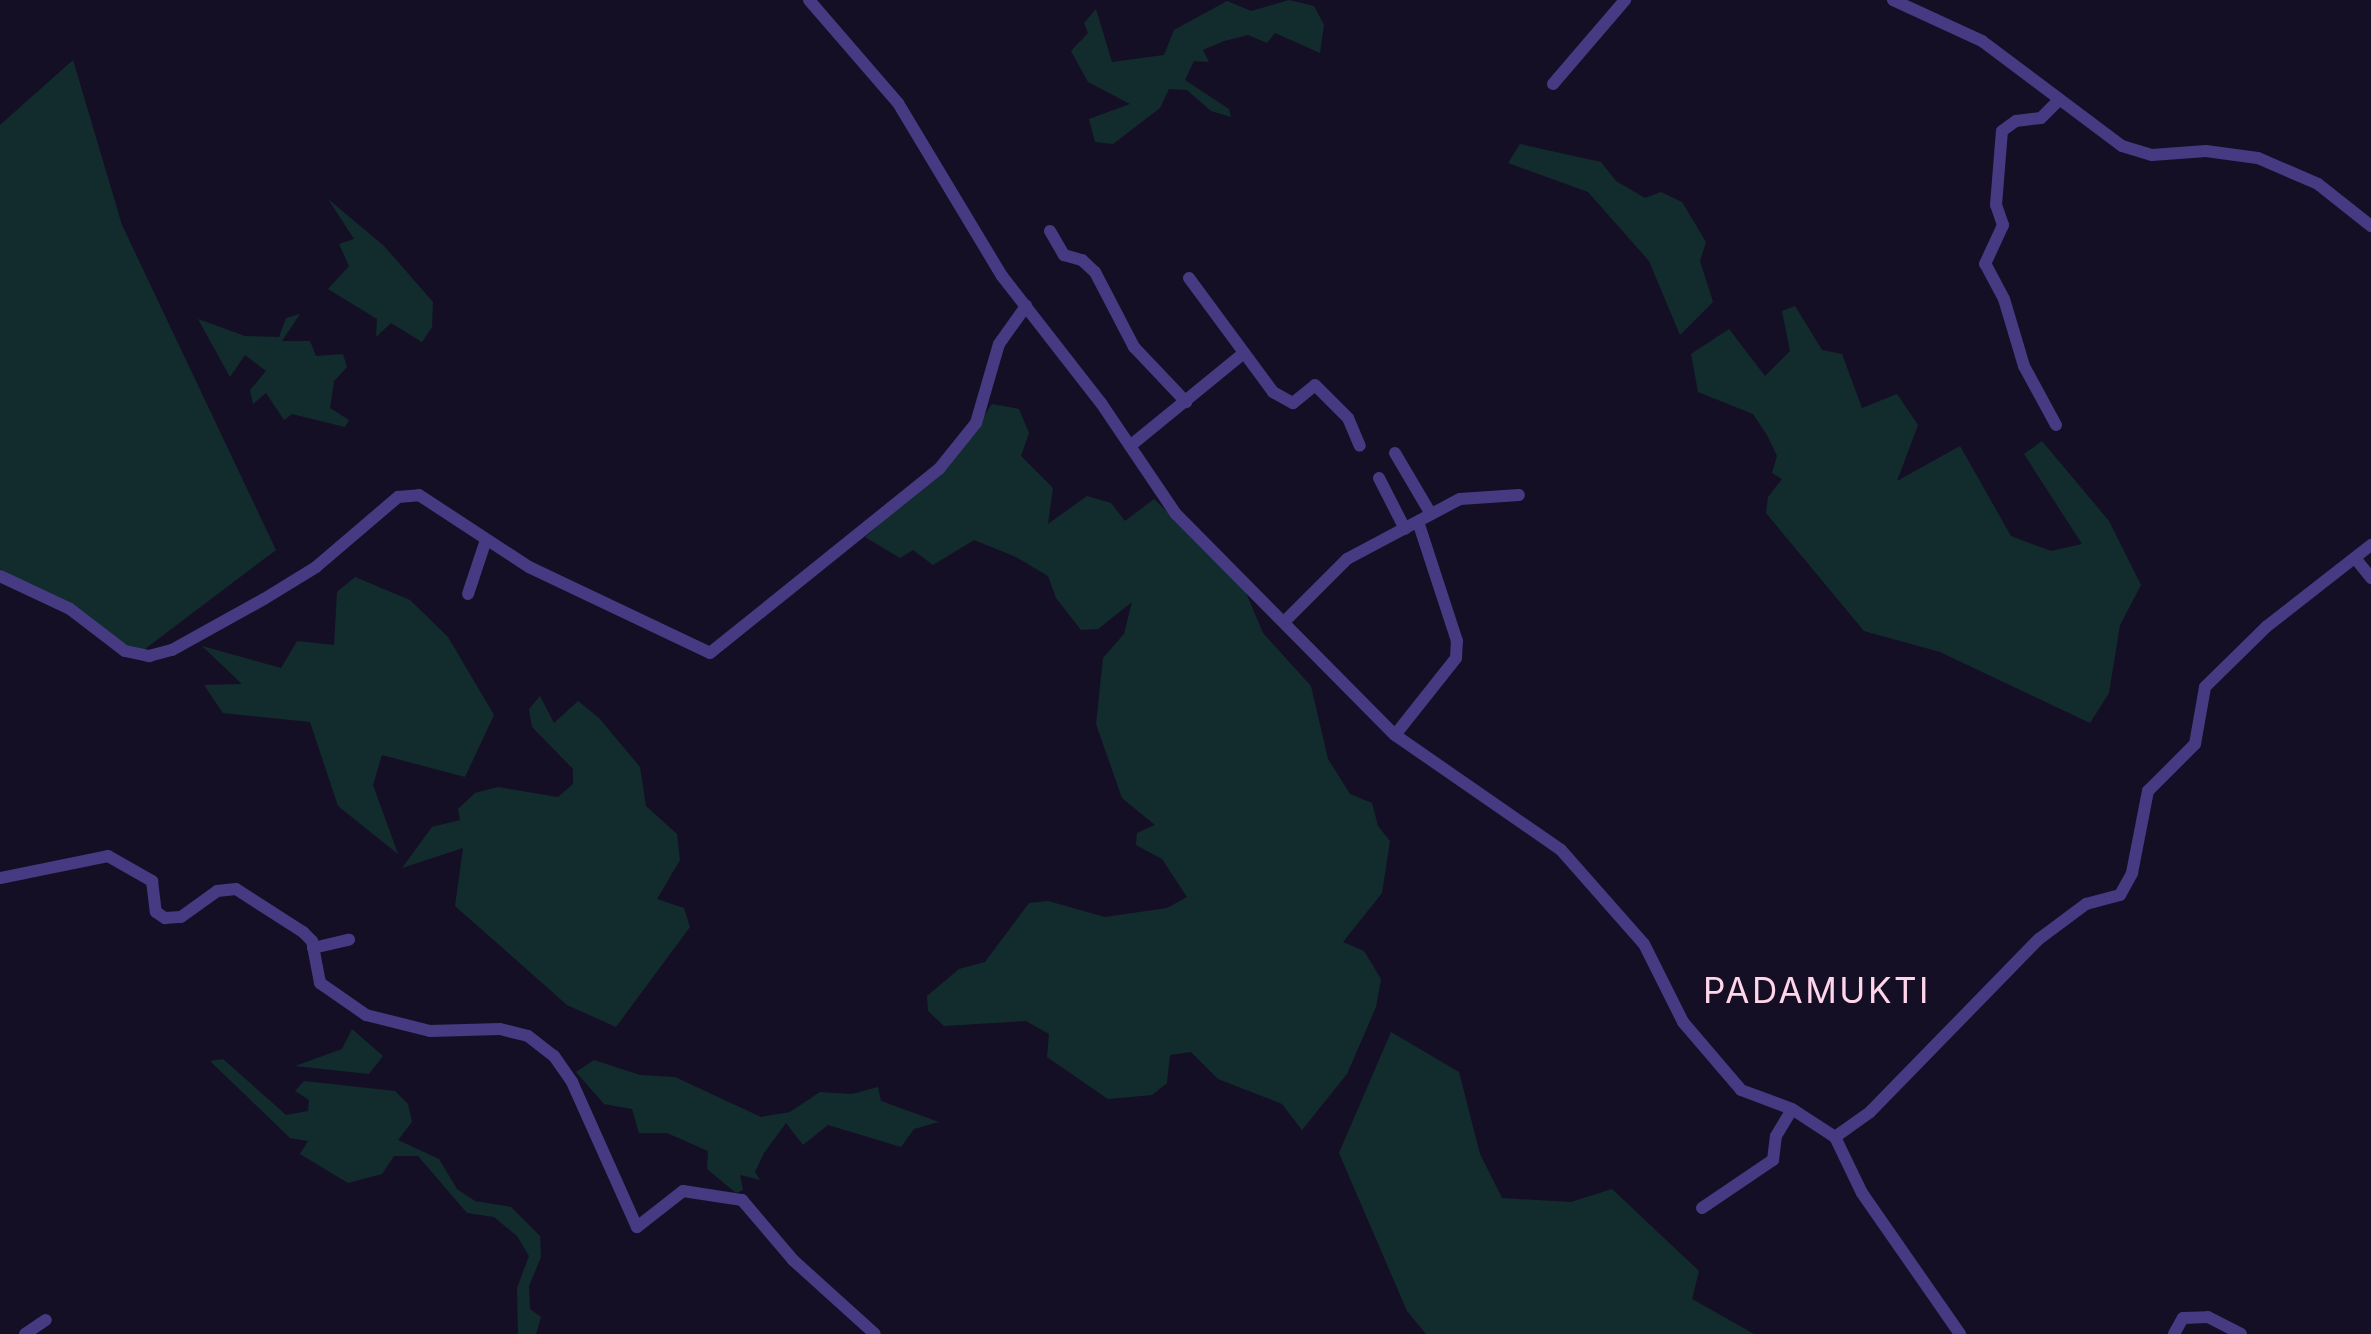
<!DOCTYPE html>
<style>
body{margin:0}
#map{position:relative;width:2371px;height:1334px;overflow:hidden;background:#150f25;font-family:Inter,sans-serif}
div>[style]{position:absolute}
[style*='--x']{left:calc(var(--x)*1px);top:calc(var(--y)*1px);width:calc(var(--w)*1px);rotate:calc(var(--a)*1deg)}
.green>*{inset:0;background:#122c2e}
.minor>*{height:12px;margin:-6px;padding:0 6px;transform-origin:6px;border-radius:6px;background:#463a83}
span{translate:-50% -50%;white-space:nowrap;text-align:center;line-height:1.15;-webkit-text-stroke:9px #150f25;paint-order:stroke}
.quarter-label{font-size:35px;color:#ffd5ea;letter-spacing:2.5px}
</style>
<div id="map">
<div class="green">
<div style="clip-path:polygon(1289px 0,1314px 6px,1324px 25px,1320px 53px,1275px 33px,1267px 43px,1248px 35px,1224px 41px,1203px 50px,1209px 62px,1194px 61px,1185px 80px,1229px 109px,1231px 117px,1211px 111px,1187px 90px,1169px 89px,1160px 108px,1113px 144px,1095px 142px,1089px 119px,1130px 104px,1088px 82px,1071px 51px,1088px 33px,1084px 23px,1096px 9px,1112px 62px,1164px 55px,1174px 30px,1227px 1px,1251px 11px)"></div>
<div style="clip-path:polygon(73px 60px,122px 225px,276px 550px,137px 655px,0 569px,0 125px)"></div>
<div style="clip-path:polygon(1520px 144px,1601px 162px,1616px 181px,1645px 198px,1661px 192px,1682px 202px,1706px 242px,1700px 261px,1713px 302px,1680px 335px,1649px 261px,1588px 192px,1508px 163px)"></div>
<div style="clip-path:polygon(328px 199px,384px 246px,433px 302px,432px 327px,422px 342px,391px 323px,376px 337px,377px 319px,328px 289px,349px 266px,339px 244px,354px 239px)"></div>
<div style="clip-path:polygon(1795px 306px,1822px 350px,1842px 354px,1862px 408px,1897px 394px,1918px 425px,1897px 481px,1960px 446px,2011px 536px,2051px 551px,2082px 544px,2024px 454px,2042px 441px,2109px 521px,2141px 585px,2120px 625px,2109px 693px,2090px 723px,1940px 652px,1864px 631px,1766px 513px,1768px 497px,1782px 479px,1772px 473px,1777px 456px,1767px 435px,1753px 414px,1698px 392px,1691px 354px,1729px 329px,1765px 376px,1790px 351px,1782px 311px)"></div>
<div style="clip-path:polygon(300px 314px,282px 341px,310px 341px,316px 356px,343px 354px,347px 367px,334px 381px,330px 408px,349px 420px,345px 427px,292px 414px,284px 420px,266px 393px,253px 404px,250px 390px,266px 371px,245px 355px,230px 377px,198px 319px,245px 336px,279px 337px,286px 318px)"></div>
<div style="clip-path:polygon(992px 404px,1019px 409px,1029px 433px,1021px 456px,1053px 488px,1048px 524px,1087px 496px,1111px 503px,1125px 521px,1154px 499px,1241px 581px,1263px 633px,1311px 686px,1328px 759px,1350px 794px,1372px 803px,1378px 826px,1390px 841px,1382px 893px,1343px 942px,1364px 951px,1381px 979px,1376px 1007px,1347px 1074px,1302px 1130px,1282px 1104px,1218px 1079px,1191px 1052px,1170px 1055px,1167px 1083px,1152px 1095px,1108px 1099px,1047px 1057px,1049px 1034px,1026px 1021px,944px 1026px,928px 1011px,927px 996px,959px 969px,985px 962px,1029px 903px,1048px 901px,1105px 917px,1167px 908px,1187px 897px,1162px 859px,1136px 845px,1137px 833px,1155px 825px,1122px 798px,1096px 724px,1103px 658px,1124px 634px,1132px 602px,1098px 629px,1081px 630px,1056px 598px,1048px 576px,1016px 557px,974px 540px,933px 565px,913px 550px,900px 558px,865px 537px,957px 456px)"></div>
<div style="clip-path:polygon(355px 577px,410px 600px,448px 637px,494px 715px,465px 777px,382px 755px,373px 785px,398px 854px,338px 806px,310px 722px,223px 713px,204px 685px,242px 684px,202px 646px,281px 668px,297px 641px,334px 645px,337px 592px)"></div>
<div style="clip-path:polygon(540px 696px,554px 723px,578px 701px,599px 718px,640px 767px,646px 806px,677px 834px,680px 860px,657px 899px,684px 908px,690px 927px,616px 1027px,567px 1005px,455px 906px,463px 848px,402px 868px,432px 827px,460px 820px,458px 809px,475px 793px,498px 787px,558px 797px,573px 784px,573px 769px,532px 727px,529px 709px)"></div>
<div style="clip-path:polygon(352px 1029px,383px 1056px,369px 1074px,295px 1066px,342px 1049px)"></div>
<div style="clip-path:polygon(1391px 1032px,1459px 1072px,1480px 1154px,1502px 1198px,1571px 1202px,1612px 1189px,1699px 1271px,1692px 1299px,1754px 1334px,1426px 1334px,1407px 1311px,1339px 1153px)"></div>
<div style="clip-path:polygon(223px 1059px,286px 1115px,308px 1111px,309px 1100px,295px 1091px,304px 1081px,395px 1091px,408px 1104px,412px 1122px,398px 1140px,439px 1159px,457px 1189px,475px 1201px,511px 1207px,540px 1236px,541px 1257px,529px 1286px,530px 1309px,541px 1317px,536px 1334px,518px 1334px,517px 1288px,529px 1256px,517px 1236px,494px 1217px,467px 1213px,418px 1156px,394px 1156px,382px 1174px,348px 1183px,300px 1154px,308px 1141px,290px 1138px,210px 1061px)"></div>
<div style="clip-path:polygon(594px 1060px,640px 1075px,675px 1077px,761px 1117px,790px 1112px,820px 1092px,852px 1094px,878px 1087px,881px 1101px,939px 1122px,914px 1129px,901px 1147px,828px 1125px,803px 1145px,786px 1123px,764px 1153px,755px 1172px,760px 1180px,740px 1175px,743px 1190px,736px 1193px,707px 1169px,708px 1151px,667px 1133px,639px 1133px,632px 1109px,604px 1104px,576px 1072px)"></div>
</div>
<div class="minor">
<div style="--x:809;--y:0;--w:136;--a:49.2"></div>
<div style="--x:898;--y:103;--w:202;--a:59"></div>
<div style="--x:1002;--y:276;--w:161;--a:52.1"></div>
<div style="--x:1101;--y:403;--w:134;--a:56"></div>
<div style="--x:1176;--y:514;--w:311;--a:45.3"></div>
<div style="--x:1395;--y:735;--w:202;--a:34.7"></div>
<div style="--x:1561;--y:850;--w:125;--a:48.6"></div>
<div style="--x:1644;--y:944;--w:87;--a:63.4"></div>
<div style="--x:1683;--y:1022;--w:89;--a:49.5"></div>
<div style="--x:1741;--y:1090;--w:54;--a:20.4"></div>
<div style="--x:1792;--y:1109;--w:51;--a:33.1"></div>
<div style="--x:1835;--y:1137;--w:62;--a:64.3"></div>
<div style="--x:1862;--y:1193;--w:172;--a:55.2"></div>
<div style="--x:1893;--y:0;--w:98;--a:24.7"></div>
<div style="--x:1982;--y:41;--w:175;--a:36.9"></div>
<div style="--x:2122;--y:146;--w:31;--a:17"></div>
<div style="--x:2152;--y:155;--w:54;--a:-4.2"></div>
<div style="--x:2206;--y:151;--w:52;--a:7.7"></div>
<div style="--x:2258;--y:158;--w:65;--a:23.4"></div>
<div style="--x:2318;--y:184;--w:68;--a:38.4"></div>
<div style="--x:1553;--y:84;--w:111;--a:-49.4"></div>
<div style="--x:1050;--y:231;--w:28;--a:60"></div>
<div style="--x:1064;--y:255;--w:19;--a:16"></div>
<div style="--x:1082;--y:260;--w:18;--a:43"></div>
<div style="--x:1095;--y:272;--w:85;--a:62.5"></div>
<div style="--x:1134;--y:347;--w:76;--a:46.6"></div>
<div style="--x:1189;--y:278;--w:142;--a:53.6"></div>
<div style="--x:1273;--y:392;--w:23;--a:29"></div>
<div style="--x:1293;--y:403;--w:28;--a:-39"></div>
<div style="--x:1315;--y:385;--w:47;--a:45"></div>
<div style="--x:1348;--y:418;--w:30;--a:67"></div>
<div style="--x:2056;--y:425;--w:67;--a:-118.5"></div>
<div style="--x:2024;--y:366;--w:70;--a:-106.6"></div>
<div style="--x:2004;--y:299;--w:40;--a:-118"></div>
<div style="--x:1985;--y:264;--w:43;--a:-65.2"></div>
<div style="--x:2003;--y:225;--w:21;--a:-109"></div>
<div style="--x:1996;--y:205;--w:74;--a:-85.4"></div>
<div style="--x:2002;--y:131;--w:17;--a:-36"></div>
<div style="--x:2016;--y:121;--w:25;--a:-7"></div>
<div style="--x:2041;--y:118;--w:25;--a:-45"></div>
<div style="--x:1130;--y:446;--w:146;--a:-39.2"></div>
<div style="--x:1395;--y:453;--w:71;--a:59.5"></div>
<div style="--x:1379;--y:478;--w:57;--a:63"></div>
<div style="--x:2355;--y:558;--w:26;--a:51"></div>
<div style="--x:0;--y:576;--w:77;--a:25.2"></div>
<div style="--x:70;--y:609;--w:69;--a:37.4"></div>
<div style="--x:125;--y:651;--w:25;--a:12"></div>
<div style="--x:149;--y:656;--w:24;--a:-15"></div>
<div style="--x:172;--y:650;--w:105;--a:-29"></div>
<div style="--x:264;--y:599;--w:61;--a:-31.6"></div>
<div style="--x:316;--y:567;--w:108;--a:-40.5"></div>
<div style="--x:398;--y:497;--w:21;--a:-5"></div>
<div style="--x:419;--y:495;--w:131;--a:33.2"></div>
<div style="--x:529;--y:567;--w:200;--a:25.4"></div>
<div style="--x:710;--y:653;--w:294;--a:-38.8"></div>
<div style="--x:939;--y:469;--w:59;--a:-51.2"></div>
<div style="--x:976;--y:423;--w:82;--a:-73.8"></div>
<div style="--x:999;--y:344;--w:47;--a:-54.6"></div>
<div style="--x:468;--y:594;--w:57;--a:-71.6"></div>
<div style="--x:1286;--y:620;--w:86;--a:-45"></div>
<div style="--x:1347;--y:559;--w:128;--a:-28"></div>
<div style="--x:1460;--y:499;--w:59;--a:-3.9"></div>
<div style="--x:1395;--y:735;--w:98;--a:-51.6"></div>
<div style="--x:1456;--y:658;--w:17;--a:-87"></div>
<div style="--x:1457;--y:641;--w:125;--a:-108.1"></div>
<div style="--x:0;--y:878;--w:110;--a:-11.5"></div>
<div style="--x:108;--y:856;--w:51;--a:29.6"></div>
<div style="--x:152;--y:881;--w:31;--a:83"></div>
<div style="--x:156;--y:912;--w:11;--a:34"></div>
<div style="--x:165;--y:918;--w:16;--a:-4"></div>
<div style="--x:181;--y:917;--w:44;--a:-35.8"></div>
<div style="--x:217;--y:891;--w:19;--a:-6"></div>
<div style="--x:236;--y:889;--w:80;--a:32.7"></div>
<div style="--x:303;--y:932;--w:13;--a:45"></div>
<div style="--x:312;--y:941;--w:43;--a:79.2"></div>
<div style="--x:320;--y:983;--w:56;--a:34.8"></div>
<div style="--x:366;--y:1015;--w:66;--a:14"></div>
<div style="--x:430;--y:1031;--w:70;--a:-1.6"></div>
<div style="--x:500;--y:1029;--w:29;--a:14"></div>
<div style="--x:528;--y:1036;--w:33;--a:38"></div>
<div style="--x:554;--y:1056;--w:32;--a:55"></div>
<div style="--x:572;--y:1082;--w:159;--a:65.9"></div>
<div style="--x:637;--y:1227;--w:58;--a:-38"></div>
<div style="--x:683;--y:1191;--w:60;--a:8.7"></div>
<div style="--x:742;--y:1200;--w:79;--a:49.6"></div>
<div style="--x:793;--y:1260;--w:110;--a:42.1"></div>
<div style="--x:313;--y:948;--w:37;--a:-13"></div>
<div style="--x:1835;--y:1137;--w:43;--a:-35.5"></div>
<div style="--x:1870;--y:1112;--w:242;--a:-45.7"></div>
<div style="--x:2039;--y:939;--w:59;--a:-36.7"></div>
<div style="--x:2086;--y:904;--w:35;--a:-15"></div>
<div style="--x:2120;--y:895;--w:25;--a:-61"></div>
<div style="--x:2132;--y:873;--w:84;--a:-79"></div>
<div style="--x:2148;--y:791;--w:66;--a:-45"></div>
<div style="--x:2195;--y:744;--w:58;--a:-80"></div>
<div style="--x:2205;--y:687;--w:86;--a:-44.5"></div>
<div style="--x:2266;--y:627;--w:133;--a:-38"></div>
<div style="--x:1702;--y:1208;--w:86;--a:-34.1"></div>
<div style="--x:1773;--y:1160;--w:24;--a:-83"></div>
<div style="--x:1776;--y:1136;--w:31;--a:-59"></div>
<div style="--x:25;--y:1334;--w:25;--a:-34"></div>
<div style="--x:2174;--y:1334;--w:18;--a:-61"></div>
<div style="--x:2183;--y:1318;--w:25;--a:-2"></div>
<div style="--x:2208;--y:1317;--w:37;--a:27"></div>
</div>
<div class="quarter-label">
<span style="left:1817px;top:990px">PADAMUKTI</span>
</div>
</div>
